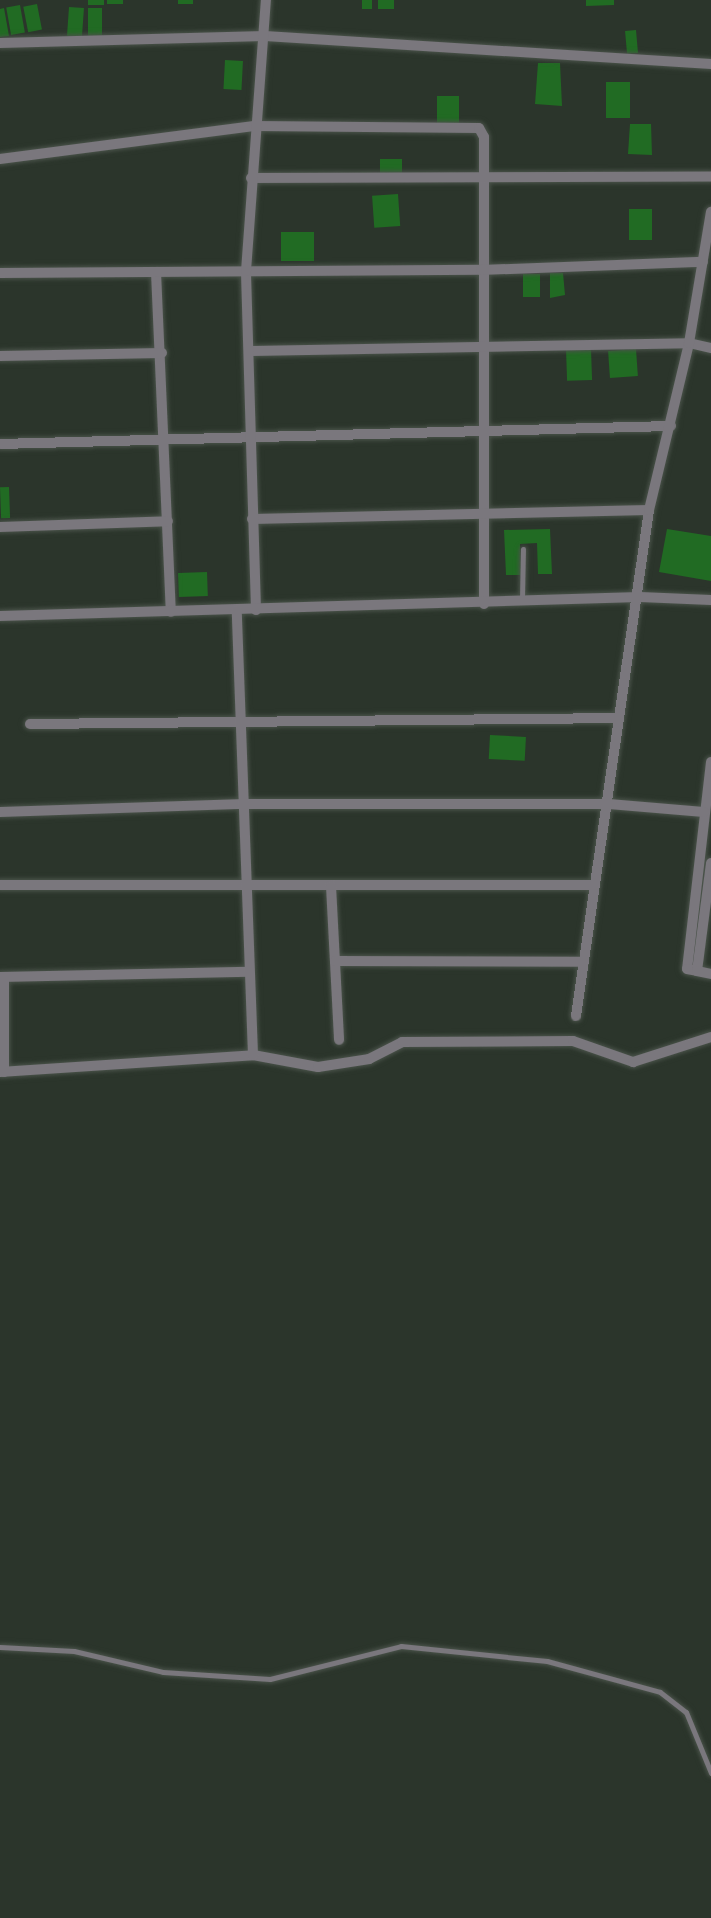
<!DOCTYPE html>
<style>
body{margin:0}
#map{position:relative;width:711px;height:1918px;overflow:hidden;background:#2b352b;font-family:Helvetica,sans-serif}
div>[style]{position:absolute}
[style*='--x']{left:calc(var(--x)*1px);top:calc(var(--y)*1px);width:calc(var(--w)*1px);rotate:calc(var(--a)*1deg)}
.building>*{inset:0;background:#216b23;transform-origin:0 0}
.roads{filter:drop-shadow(0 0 2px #4a534a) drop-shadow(0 0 2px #4a534a)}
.service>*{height:5px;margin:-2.5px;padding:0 2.5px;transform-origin:2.5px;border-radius:2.5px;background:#7a777d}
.minor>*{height:10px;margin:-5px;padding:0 5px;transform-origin:5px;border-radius:5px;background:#7a777d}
span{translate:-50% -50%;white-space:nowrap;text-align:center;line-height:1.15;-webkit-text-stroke:6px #212b21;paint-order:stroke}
</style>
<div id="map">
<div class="building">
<div style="left:88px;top:0;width:16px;height:5px"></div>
<div style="left:107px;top:0;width:16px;height:4px"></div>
<div style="left:178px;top:0;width:15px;height:4px"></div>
<div style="left:362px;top:0;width:10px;height:9px"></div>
<div style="left:378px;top:0;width:16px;height:9px"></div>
<div style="clip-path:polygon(586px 0,614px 0,614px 5px,586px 6px)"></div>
<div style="left:37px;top:4px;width:26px;height:14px;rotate:79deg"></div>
<div style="left:20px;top:5px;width:28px;height:14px;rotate:80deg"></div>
<div style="left:69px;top:7px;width:15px;height:29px;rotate:4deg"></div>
<div style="clip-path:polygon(4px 8px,9px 36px,0 37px,0 9px)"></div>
<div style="left:88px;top:8px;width:14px;height:29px"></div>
<div style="left:636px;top:30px;width:23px;height:11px;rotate:85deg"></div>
<div style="left:225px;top:60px;width:18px;height:29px;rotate:3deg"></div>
<div style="clip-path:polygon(538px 63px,560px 63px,562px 106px,535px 104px)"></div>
<div style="left:606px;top:82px;width:24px;height:36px"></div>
<div style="left:437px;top:96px;width:22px;height:29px"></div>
<div style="clip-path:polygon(630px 124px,651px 124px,652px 155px,628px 154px)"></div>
<div style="left:380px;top:159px;width:22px;height:18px"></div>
<div style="left:398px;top:194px;width:32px;height:26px;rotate:86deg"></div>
<div style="left:629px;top:209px;width:23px;height:31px"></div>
<div style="left:314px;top:232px;width:29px;height:33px;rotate:90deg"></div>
<div style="clip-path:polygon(550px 273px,563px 273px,565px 295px,550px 298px)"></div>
<div style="left:523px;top:274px;width:17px;height:23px"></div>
<div style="left:591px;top:349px;width:31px;height:25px;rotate:88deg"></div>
<div style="left:636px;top:349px;width:27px;height:28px;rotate:86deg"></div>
<div style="left:9px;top:487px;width:31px;height:9px;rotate:88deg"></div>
<div style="clip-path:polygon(550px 529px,552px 574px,538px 574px,537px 543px,520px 544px,521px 575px,506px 575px,504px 530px)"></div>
<div style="clip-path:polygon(667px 529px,711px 536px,711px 581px,659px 572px)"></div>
<div style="left:207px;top:572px;width:24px;height:29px;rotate:88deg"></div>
<div style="left:490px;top:735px;width:36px;height:24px;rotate:3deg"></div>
</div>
<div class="roads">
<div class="service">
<div style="--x:522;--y:599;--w:50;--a:-88.9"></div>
<div style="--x:0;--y:1647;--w:74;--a:3.1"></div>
<div style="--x:74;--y:1651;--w:91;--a:13.3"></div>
<div style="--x:163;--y:1672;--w:107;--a:3.7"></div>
<div style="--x:270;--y:1679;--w:135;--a:-14.1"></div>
<div style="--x:401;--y:1646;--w:147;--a:5.9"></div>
<div style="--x:547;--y:1661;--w:117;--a:15.3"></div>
<div style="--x:660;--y:1692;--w:33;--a:38"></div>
<div style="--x:686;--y:1712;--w:66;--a:67.7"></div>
</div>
<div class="minor">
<div style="--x:0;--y:43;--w:265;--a:-1.5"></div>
<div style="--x:265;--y:36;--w:447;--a:3.6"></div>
<div style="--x:0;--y:159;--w:256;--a:-7.4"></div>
<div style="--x:254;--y:126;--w:225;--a:0.5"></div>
<div style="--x:479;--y:128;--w:10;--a:61"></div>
<div style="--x:484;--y:137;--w:467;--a:90"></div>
<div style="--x:251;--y:178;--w:460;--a:-0.2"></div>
<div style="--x:156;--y:272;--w:340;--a:87.5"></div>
<div style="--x:0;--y:273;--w:481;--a:-0.4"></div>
<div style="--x:481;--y:270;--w:222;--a:-2.1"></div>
<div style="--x:251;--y:351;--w:438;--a:-1"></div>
<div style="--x:689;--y:343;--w:23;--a:13"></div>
<div style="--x:0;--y:356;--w:162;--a:-1.1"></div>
<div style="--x:0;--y:444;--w:671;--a:-1.54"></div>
<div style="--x:252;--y:519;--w:397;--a:-1.3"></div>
<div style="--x:0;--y:527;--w:168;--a:-2"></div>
<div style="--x:256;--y:610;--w:339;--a:-91.7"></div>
<div style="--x:246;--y:271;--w:272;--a:-85.8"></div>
<div style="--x:0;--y:616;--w:640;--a:-1.7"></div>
<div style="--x:640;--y:597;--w:71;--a:2.4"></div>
<div style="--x:30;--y:724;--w:589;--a:-0.58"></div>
<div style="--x:711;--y:762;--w:208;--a:96.6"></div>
<div style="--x:687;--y:969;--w:10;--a:11"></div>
<div style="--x:697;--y:971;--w:109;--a:-82.6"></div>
<div style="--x:0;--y:812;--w:245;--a:-1.9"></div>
<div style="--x:245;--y:804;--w:364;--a:0"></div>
<div style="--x:609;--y:804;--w:95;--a:4.8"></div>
<div style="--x:0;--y:885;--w:591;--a:0"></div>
<div style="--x:331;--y:886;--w:154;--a:87"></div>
<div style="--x:335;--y:961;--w:249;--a:0.2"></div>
<div style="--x:697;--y:971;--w:14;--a:12"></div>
<div style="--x:0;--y:977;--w:249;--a:-1.2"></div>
<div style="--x:576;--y:1016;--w:511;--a:-81.79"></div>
<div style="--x:649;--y:510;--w:172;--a:-76.5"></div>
<div style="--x:689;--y:343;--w:133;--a:-80.5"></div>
<div style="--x:253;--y:1055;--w:66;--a:10.5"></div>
<div style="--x:318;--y:1067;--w:52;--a:-8.9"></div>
<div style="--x:369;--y:1059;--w:37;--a:-27"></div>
<div style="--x:402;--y:1042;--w:171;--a:-0.3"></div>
<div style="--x:573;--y:1041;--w:64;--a:19.3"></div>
<div style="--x:633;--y:1062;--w:82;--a:-17.8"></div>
<div style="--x:0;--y:1072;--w:254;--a:-3.8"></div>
<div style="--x:253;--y:1055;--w:445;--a:-92.1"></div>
<div style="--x:4;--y:1072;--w:95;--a:-90"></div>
</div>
</div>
</div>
